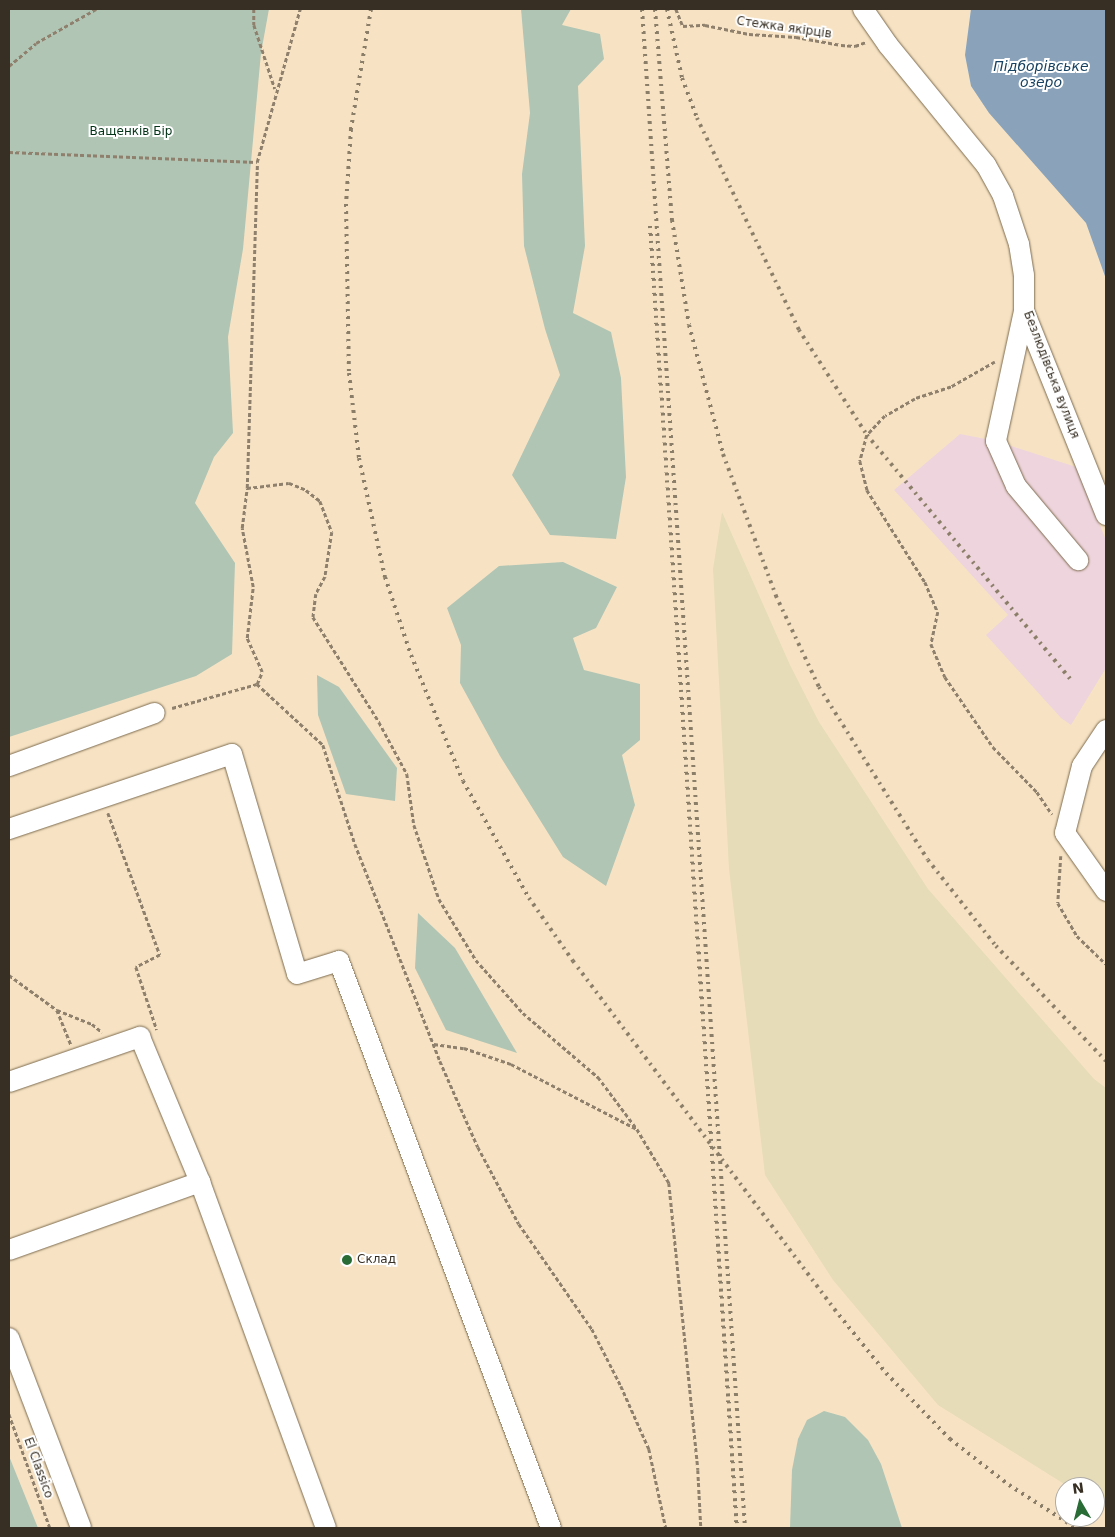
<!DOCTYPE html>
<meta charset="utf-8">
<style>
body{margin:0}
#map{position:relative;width:1115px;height:1537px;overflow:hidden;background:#f7e3c4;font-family:"DejaVu Sans",sans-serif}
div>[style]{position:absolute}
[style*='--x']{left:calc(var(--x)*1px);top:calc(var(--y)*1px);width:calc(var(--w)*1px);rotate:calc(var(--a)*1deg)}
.industrial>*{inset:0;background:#eed4dc}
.green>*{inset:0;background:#b0c5b4}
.sand>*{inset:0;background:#e6dcb7}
.water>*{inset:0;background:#8aa3ba}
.path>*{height:2.5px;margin-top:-1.25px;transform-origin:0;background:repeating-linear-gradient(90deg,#8e806c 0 4px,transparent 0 6.5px)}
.roads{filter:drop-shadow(0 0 1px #7d6b4f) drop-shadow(0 0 1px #7d6b4f)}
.minor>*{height:20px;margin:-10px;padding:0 10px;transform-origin:10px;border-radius:10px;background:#fff}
.rail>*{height:4px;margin-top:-2px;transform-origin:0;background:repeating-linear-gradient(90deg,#8b7e69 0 2.5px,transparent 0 7.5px)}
.dots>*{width:14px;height:14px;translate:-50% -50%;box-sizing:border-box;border:2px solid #fff;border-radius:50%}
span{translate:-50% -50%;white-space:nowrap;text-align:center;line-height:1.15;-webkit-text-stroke:4px #fff;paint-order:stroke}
.street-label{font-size:12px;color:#372f23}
.park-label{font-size:12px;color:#023316}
.poi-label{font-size:12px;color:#372f23}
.left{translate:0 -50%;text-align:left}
.water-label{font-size:14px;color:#164161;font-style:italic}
.frame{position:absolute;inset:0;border:10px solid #372f23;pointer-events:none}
.north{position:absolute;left:1055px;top:1477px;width:50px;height:50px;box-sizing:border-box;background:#fff;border:1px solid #afaca7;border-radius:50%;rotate:352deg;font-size:14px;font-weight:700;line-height:20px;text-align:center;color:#372f23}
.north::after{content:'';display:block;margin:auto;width:18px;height:22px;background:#296c36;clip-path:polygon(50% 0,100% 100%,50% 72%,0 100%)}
</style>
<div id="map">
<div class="industrial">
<div style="clip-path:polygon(960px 434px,996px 441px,1076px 467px,1106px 540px,1106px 668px,1071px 725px,1061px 718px,986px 635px,1008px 615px,894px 490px)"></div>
</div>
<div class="green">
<div style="clip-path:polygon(9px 9px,269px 9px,261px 53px,243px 249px,228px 337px,233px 433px,214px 457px,195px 503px,235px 563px,232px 654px,196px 676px,9px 737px)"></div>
<div style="clip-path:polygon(521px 9px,571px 9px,562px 25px,600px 34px,604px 59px,578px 86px,585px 246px,573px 313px,611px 332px,621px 378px,626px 477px,616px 539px,550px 535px,512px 475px,560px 375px,545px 329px,524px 246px,522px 174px,530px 113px)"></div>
<div style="clip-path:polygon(563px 562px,617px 587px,596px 628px,573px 638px,584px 670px,640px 684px,640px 740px,622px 755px,635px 805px,606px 886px,563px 857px,500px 756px,460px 683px,461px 645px,447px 608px,499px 566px)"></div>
<div style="clip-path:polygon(317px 675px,339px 687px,397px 768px,395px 801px,346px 794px,318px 715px)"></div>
<div style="clip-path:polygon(418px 913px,455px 948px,517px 1053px,446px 1030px,415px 968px)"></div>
<div style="clip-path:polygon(824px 1411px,845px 1417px,868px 1440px,881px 1464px,902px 1528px,790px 1528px,792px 1470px,798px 1439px,807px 1420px)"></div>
<div style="clip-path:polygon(9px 1456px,38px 1528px,9px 1528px)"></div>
</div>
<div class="sand">
<div style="clip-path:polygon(722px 512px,790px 665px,819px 722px,928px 889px,1094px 1079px,1106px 1088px,1106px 1507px,1095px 1502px,1095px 1487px,1069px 1487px,938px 1405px,833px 1280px,765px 1175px,729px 869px,713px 569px)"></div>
</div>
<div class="water">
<div style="clip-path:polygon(971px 9px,1106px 9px,1106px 279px,1086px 223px,989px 113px,971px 86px,965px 55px)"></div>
</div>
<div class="path">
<div style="--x:254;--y:9;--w:16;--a:90"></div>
<div style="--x:254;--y:25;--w:67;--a:71.8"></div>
<div style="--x:676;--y:9;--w:18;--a:68"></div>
<div style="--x:683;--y:26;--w:22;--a:-3"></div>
<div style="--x:705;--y:25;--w:45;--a:11.6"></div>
<div style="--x:749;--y:34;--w:47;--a:3.7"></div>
<div style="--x:796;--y:37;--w:46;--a:10.1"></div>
<div style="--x:841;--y:45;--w:14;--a:4"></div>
<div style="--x:855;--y:46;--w:12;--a:-20"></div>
<div style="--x:9;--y:66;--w:35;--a:-40"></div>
<div style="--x:36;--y:43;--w:69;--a:-29.5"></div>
<div style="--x:9;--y:152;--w:248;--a:2.3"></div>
<div style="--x:995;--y:362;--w:51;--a:150.4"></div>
<div style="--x:951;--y:387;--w:38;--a:162"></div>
<div style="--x:915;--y:399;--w:34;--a:150"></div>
<div style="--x:885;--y:416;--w:26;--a:133"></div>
<div style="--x:867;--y:435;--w:27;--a:105"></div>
<div style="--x:860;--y:461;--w:30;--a:76"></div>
<div style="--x:867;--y:490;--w:109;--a:57.8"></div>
<div style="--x:925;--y:582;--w:33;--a:67"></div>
<div style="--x:938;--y:612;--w:33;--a:102"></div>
<div style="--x:931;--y:644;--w:36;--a:67"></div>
<div style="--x:945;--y:677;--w:85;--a:55.6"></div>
<div style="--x:993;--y:747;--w:63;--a:45.6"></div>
<div style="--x:1037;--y:792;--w:27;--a:56"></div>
<div style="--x:247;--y:488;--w:42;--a:-6.8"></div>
<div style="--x:289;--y:483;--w:18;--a:22"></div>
<div style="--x:306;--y:490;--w:18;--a:38"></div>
<div style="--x:320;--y:501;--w:33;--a:69"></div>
<div style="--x:332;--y:532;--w:46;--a:98.8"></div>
<div style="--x:325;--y:577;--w:19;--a:118"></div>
<div style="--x:316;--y:594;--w:23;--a:97"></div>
<div style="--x:313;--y:617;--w:124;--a:57.8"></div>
<div style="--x:379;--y:722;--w:59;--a:61.7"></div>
<div style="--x:407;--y:774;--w:51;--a:82.2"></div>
<div style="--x:414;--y:825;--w:78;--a:71.3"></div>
<div style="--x:439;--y:899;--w:71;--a:58.8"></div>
<div style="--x:476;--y:960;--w:71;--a:48.4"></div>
<div style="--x:523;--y:1013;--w:99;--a:40.5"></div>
<div style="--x:598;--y:1077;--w:65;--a:53.1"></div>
<div style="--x:257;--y:684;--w:90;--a:42.7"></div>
<div style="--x:323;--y:745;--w:104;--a:72.1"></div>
<div style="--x:355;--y:844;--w:233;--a:68.6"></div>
<div style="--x:440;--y:1061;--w:94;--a:66.2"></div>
<div style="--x:478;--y:1147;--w:87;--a:62"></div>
<div style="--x:519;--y:1224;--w:128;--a:55.2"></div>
<div style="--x:592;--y:1329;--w:64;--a:63"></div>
<div style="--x:621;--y:1386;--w:69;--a:66"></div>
<div style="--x:649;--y:1449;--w:81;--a:77.9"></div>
<div style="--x:172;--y:708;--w:88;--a:-15.8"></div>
<div style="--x:257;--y:684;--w:13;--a:-67"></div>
<div style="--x:262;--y:672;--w:37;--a:-114"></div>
<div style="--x:247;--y:638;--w:51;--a:-83.3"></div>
<div style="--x:253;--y:587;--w:60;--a:-100.6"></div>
<div style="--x:242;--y:528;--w:40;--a:-82.9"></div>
<div style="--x:247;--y:488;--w:326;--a:-88.2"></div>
<div style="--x:257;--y:162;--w:159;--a:-74.3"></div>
<div style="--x:108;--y:813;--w:151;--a:69.9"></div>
<div style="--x:160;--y:955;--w:27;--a:153"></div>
<div style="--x:136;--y:967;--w:66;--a:71.6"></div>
<div style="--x:1061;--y:856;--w:47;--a:93.7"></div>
<div style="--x:1058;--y:903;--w:38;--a:60"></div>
<div style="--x:1077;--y:936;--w:40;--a:44"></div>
<div style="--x:9;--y:975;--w:59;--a:36.1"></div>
<div style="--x:57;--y:1010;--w:37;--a:68"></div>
<div style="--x:57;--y:1010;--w:38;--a:22"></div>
<div style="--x:92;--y:1024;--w:13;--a:39"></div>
<div style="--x:434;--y:1044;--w:30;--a:8"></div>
<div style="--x:464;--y:1048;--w:50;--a:18.8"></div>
<div style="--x:511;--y:1064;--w:142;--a:27.3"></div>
<div style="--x:637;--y:1129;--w:63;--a:59.3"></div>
<div style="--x:669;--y:1183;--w:288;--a:84.2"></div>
<div style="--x:698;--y:1470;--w:58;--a:87"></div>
<div style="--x:9;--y:1414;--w:121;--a:70.2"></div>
</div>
<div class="roads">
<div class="minor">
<div style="--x:863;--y:9;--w:44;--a:55.2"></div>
<div style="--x:888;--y:45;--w:155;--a:50.8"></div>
<div style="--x:986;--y:165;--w:35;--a:61"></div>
<div style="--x:1003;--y:196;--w:51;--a:71.6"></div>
<div style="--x:1019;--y:244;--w:31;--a:81"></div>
<div style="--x:1024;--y:275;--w:36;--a:90"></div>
<div style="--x:1024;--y:311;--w:220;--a:68.1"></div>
<div style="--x:1024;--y:311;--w:133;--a:102.2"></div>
<div style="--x:996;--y:441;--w:49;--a:66"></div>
<div style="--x:1016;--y:486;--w:97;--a:50"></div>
<div style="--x:1106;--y:730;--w:43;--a:123.7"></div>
<div style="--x:1082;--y:766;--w:69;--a:104.2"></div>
<div style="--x:1065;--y:833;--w:71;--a:54.7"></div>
<div style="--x:9;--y:766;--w:155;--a:-20"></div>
<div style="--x:9;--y:829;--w:235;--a:-18.6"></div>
<div style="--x:232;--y:754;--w:229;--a:73.5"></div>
<div style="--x:297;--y:974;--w:44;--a:-17.2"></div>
<div style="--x:339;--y:961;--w:605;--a:69.5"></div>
<div style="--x:9;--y:1082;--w:139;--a:-19"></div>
<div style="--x:140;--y:1037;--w:157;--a:67.5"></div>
<div style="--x:9;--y:1250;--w:203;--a:-19.6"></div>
<div style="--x:200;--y:1182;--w:368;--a:70"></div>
<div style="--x:9;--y:1338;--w:203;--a:69.2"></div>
</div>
</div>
<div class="rail">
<div style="--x:371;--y:9;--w:122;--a:99.5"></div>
<div style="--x:351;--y:129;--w:75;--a:93.8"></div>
<div style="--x:346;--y:204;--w:169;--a:89"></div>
<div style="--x:349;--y:373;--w:86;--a:83.3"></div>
<div style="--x:359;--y:458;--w:122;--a:77.7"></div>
<div style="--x:385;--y:577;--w:82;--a:71.6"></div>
<div style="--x:411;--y:655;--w:136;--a:67.6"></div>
<div style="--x:463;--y:781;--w:134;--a:60.6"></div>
<div style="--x:529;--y:898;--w:77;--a:55.1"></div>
<div style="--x:573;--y:961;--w:443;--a:53.1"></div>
<div style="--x:839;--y:1315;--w:75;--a:51"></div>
<div style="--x:886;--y:1373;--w:92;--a:45.9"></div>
<div style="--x:950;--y:1439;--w:75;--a:37.9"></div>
<div style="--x:1009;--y:1485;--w:80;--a:32.7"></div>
<div style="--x:642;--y:9;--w:1522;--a:86.12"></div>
<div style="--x:655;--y:9;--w:212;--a:85.4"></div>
<div style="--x:672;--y:220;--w:106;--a:80.8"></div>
<div style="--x:689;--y:325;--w:133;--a:75.2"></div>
<div style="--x:723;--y:454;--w:152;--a:69.5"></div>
<div style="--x:776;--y:596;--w:101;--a:64.7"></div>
<div style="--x:819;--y:687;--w:204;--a:57.8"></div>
<div style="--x:928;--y:860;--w:110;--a:51.7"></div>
<div style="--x:996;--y:946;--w:159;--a:46.3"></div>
<div style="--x:667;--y:9;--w:71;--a:77.7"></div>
<div style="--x:682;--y:78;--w:43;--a:69.4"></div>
<div style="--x:697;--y:118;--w:235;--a:64.3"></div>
<div style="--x:799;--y:330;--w:125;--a:57.1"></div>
<div style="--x:867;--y:435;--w:322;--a:50.2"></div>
<div style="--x:650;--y:226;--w:1305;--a:86.18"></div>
</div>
<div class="dots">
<div style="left:347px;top:1260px;background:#296c36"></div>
</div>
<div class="street-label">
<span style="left:784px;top:28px;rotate:8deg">Стежка якірців</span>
<span style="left:1051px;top:375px;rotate:69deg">Безлюдівська вулиця</span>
<span style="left:38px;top:1468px;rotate:70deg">El Classico</span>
</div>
<div class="park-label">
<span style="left:131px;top:132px">Ващенків Бір</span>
</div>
<div class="poi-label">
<span class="left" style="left:357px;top:1260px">Склад</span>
</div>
<div class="water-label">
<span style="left:1041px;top:74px">Підборівське<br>озеро</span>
</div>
<div class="frame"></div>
<div class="north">N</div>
</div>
